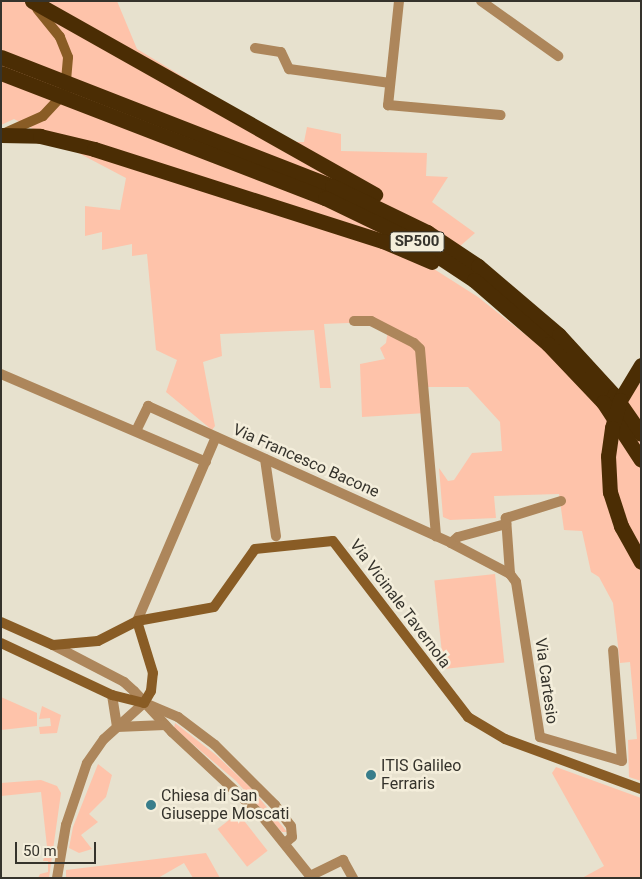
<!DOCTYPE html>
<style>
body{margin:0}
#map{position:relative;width:642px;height:879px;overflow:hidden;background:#e7e1ce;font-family:Roboto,sans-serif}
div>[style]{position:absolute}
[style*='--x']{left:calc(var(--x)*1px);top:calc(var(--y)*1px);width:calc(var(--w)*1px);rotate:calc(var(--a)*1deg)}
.green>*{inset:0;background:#fec3aa;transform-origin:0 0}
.street>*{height:10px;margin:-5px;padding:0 5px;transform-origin:5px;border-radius:5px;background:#ad865b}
.secondary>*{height:10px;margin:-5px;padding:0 5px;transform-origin:5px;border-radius:5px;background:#895c25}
.highway>*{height:15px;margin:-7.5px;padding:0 7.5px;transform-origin:7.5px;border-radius:7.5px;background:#4b2d04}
.dots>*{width:14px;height:14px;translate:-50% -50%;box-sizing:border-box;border:2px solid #f4eedb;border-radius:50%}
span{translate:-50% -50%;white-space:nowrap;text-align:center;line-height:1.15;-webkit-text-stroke:5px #f4eedb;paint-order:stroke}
.shield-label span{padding:1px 4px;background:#f4eedb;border:1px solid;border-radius:4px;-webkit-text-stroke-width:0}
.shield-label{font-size:15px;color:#35332c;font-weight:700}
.street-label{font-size:16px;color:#35332c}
.poi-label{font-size:16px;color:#35332c}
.left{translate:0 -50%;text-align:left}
.frame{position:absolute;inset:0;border:2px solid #35332c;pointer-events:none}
.scale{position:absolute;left:15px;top:842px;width:81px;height:22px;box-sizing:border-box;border:2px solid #35332c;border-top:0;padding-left:6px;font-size:15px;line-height:18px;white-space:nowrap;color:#35332c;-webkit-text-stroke:4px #f4eedb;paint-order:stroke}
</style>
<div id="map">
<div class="green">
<div style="clip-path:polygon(1px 1px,117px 1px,137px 49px,291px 142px,304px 142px,307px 127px,341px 134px,341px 151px,427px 153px,426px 176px,448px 177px,432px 202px,475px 233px,434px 269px,478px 297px,566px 367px,607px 418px,636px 382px,641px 384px,641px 781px,629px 777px,628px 740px,637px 739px,630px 662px,620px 663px,613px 603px,599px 577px,591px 572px,582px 531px,564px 530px,559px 494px,494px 496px,496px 518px,450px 520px,443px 517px,439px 468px,448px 481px,454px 480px,472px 453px,502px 451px,500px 422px,468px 387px,424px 387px,426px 413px,362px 417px,360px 364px,385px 359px,380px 348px,386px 343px,388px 330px,372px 322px,324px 324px,331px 388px,320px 388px,314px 330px,220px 334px,222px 356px,203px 362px,215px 426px,212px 430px,166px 392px,177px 360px,156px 350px,147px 254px,132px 256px,132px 244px,102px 250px,102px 232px,85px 236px,85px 206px,120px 210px,126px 178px,14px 119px,1px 125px)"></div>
<div style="left:495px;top:574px;width:89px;height:61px;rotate:84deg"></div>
<div style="clip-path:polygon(1px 697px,37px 713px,37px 726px,1px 730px)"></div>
<div style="clip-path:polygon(42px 706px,61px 715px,57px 733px,40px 734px,39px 727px,51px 726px,50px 718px,39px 719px)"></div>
<div style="clip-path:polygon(175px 723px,216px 755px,252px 789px,287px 832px,282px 832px,236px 781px,174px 728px)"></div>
<div style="clip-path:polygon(98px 764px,112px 775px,106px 797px,89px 814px,98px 822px,81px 835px,92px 849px,79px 853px,69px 848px,73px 827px)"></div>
<div style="clip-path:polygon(556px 767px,641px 798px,641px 878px,582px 878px,604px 866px,552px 773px)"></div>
<div style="clip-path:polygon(41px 780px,57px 786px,61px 793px,49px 878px,38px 878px,40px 874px,48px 872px,48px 861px,43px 861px,47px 847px,41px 792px,1px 796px,1px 783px)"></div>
<div style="left:238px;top:813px;width:48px;height:26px;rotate:52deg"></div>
<div style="clip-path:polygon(206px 853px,220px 878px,193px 878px,184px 863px,158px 878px,66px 878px,66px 870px)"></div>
</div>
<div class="street">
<div style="--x:399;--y:1;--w:105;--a:96"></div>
<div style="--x:388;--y:105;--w:113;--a:5.1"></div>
<div style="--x:481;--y:1;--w:95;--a:35.5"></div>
<div style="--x:255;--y:48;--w:26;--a:9"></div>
<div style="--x:281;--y:52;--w:19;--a:65"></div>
<div style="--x:289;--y:69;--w:102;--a:7.9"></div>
<div style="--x:354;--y:321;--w:17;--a:0"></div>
<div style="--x:371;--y:321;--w:48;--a:27.1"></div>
<div style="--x:414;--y:343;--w:8;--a:45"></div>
<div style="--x:420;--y:349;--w:188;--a:85.1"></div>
<div style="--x:1;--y:374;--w:223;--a:23.2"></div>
<div style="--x:136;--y:431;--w:28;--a:-64"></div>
<div style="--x:148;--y:406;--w:333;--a:24.3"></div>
<div style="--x:451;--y:543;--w:67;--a:27.7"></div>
<div style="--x:265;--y:459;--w:78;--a:81.9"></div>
<div style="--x:561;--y:501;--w:58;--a:162.8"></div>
<div style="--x:506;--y:518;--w:56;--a:85.9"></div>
<div style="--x:510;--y:574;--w:10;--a:53"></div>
<div style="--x:516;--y:582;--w:157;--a:81.2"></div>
<div style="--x:540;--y:737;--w:85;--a:16.3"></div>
<div style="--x:622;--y:761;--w:111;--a:-94.6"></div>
<div style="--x:451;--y:543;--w:9;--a:-41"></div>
<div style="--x:458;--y:537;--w:50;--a:-15.2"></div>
<div style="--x:137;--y:621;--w:200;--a:-66.8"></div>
<div style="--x:53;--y:645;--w:80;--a:27.5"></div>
<div style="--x:124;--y:682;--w:13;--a:42"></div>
<div style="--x:134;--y:691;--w:56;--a:47.2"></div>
<div style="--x:172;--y:732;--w:123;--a:43"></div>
<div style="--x:262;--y:816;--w:77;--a:51.3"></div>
<div style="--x:310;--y:876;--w:37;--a:-26"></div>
<div style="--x:343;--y:860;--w:21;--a:61"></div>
<div style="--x:112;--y:695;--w:32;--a:81"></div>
<div style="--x:145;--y:703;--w:36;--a:23"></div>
<div style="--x:178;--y:717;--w:46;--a:37.1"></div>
<div style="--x:215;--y:745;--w:85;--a:45"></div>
<div style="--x:275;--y:805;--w:26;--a:53"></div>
<div style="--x:291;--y:826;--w:11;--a:85"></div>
<div style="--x:292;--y:837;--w:9;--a:139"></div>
<div style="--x:117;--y:727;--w:48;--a:-2.4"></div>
<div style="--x:57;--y:878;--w:54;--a:-80.4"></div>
<div style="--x:66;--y:825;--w:65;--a:-71.3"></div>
<div style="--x:87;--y:763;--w:29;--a:-55"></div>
<div style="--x:104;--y:739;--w:54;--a:-42"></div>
</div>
<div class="secondary">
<div style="--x:7;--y:132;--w:39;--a:-24"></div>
<div style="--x:43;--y:116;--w:33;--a:-47"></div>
<div style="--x:65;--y:92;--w:35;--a:-85"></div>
<div style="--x:68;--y:57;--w:22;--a:-112"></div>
<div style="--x:60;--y:37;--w:36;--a:-129"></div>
<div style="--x:1;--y:622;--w:57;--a:23.9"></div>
<div style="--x:53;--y:645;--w:45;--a:-5.1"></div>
<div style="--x:98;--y:641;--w:44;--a:-27.1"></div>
<div style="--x:137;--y:621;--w:78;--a:-10.3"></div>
<div style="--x:214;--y:607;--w:71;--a:-54.7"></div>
<div style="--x:255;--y:549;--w:78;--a:-5.9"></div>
<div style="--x:333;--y:541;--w:222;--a:52.5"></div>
<div style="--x:468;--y:717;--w:43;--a:30.7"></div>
<div style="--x:505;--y:739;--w:145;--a:20.2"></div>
<div style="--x:1;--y:643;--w:123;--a:25.1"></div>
<div style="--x:112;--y:695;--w:33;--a:14"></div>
<div style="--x:144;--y:703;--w:14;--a:-60"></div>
<div style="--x:151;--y:691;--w:18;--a:-84"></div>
<div style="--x:153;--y:673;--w:54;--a:-107.1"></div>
</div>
<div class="highway">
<div style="--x:32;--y:1;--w:394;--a:29.4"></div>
<div style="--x:1;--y:57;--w:355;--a:21.3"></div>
<div style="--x:332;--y:186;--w:106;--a:25.8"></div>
<div style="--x:427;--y:232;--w:61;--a:33.7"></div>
<div style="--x:478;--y:266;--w:106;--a:40.4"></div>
<div style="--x:559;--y:335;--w:81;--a:47.5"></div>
<div style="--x:614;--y:395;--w:47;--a:55.3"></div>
<div style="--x:1;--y:73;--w:347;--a:21.1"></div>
<div style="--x:325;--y:198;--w:103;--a:25.8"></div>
<div style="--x:418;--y:243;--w:67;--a:33.5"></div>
<div style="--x:474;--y:280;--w:98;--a:40.9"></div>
<div style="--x:548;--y:344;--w:80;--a:46.5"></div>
<div style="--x:603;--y:402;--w:69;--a:56.8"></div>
<div style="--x:1;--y:135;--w:39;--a:1"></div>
<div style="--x:40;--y:136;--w:56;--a:13.5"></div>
<div style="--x:94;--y:149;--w:303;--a:17.7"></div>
<div style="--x:383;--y:241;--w:53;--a:23.2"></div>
<div style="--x:641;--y:365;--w:41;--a:121"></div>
<div style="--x:620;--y:400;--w:29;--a:106"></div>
<div style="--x:612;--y:428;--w:28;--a:98"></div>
<div style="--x:608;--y:456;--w:36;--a:87"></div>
<div style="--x:610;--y:492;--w:36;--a:72"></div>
<div style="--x:621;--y:526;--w:41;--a:60.9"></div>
</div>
<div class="dots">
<div style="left:371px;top:775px;background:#387d8b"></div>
<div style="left:151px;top:805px;background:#387d8b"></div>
</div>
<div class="shield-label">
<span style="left:417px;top:242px">SP500</span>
</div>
<div class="street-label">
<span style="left:306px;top:461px;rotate:24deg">Via Francesco Bacone</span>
<span style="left:400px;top:604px;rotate:53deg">Via Vicinale Tavernola</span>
<span style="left:546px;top:681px;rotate:82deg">Via Cartesio</span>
</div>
<div class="poi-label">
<span class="left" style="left:381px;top:775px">ITIS Galileo<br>Ferraris</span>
<span class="left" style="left:161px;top:805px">Chiesa di San<br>Giuseppe Moscati</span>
</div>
<div class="frame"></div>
<div class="scale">50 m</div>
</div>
